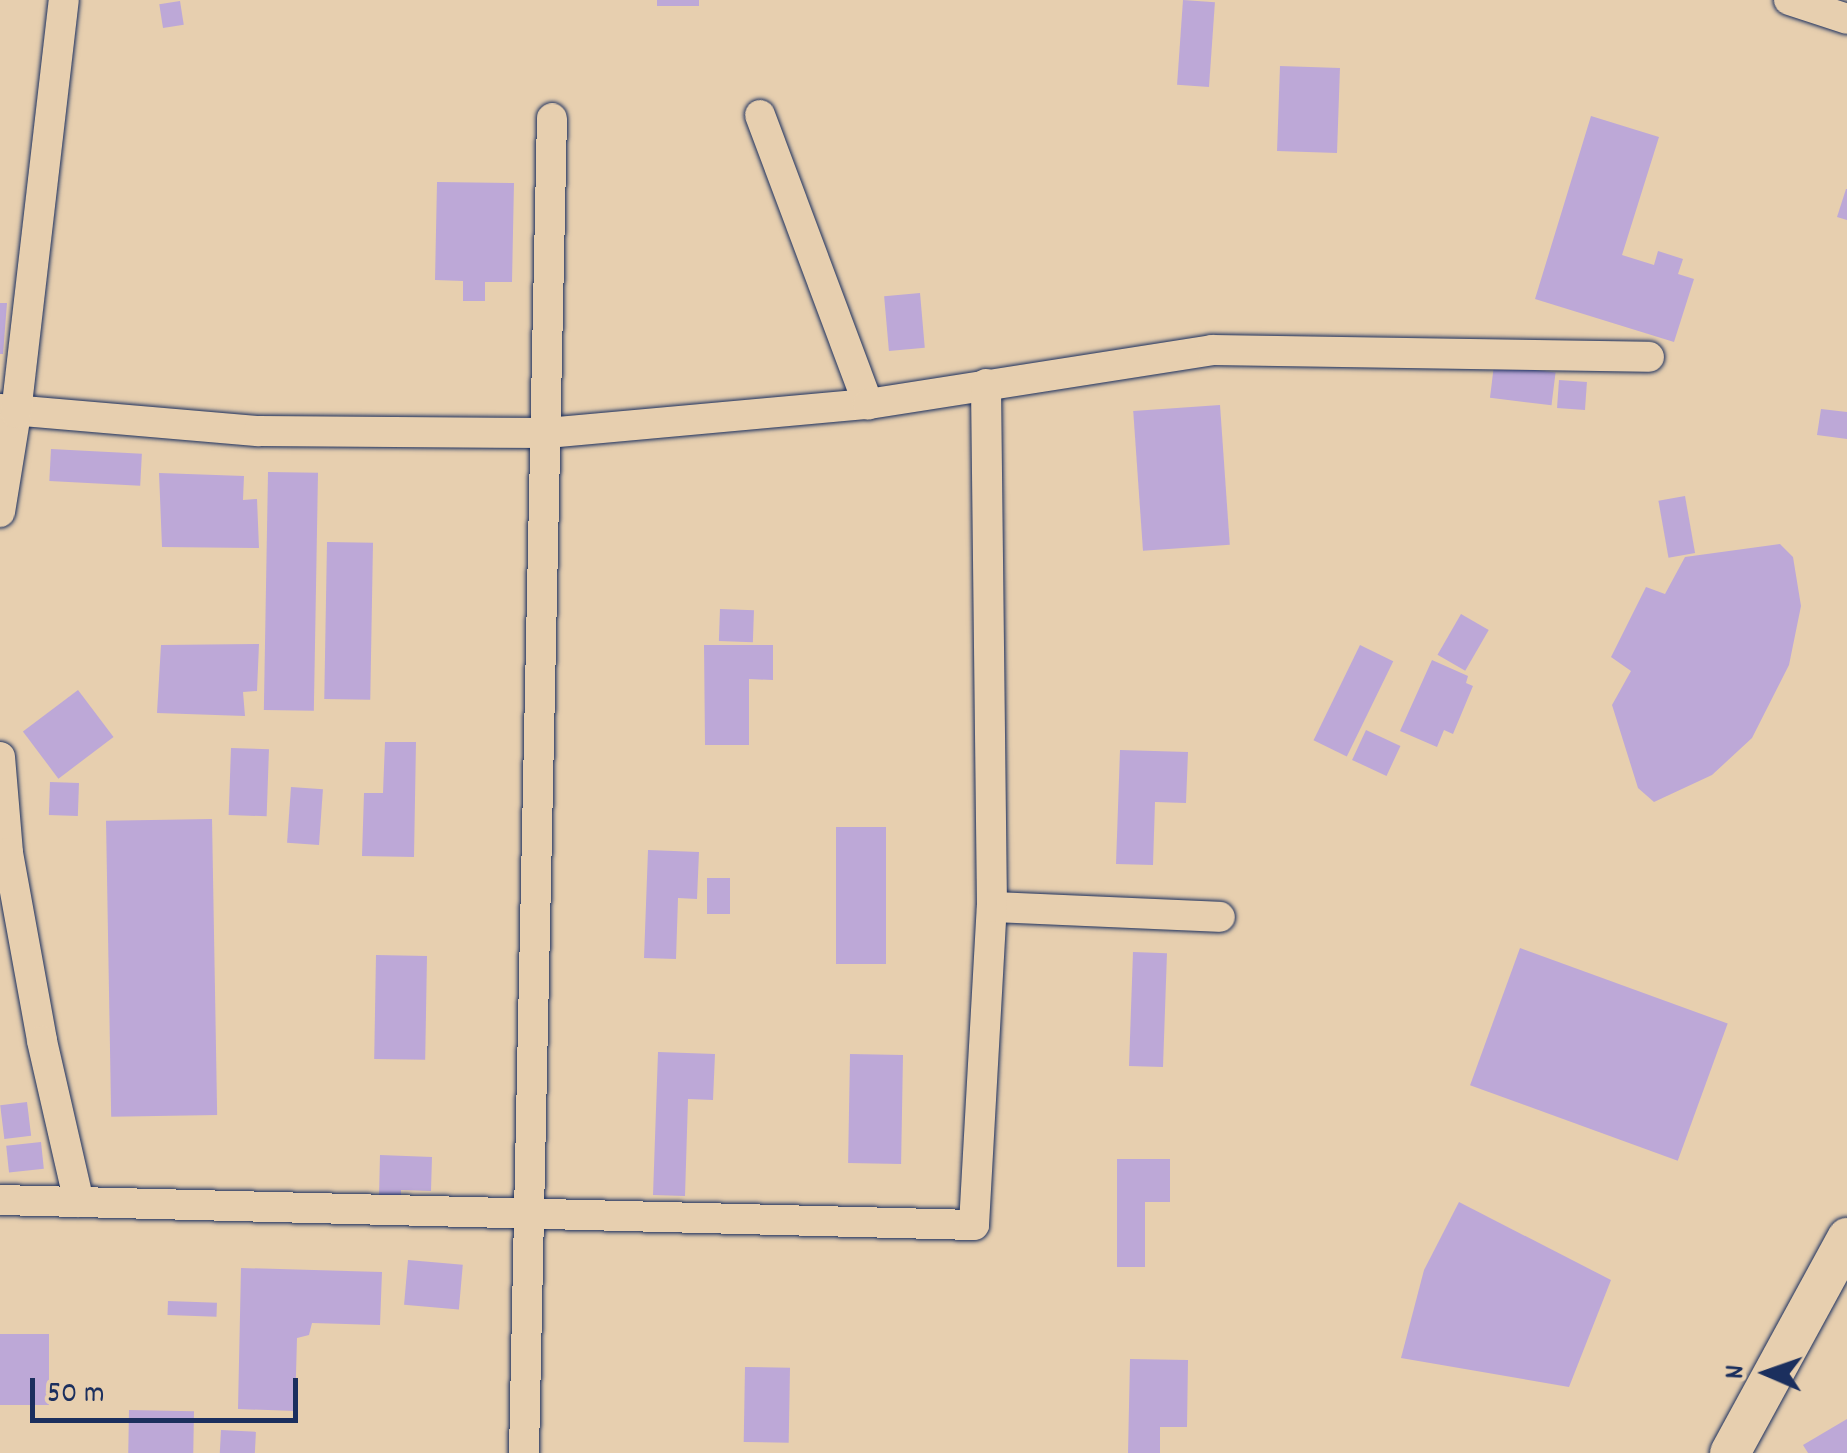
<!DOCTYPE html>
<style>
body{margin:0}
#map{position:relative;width:1847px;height:1453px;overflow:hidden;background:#e7cfaf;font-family:Dekko,sans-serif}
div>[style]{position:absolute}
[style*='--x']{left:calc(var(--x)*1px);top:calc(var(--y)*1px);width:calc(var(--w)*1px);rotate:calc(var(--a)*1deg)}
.building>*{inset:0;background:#bda8d7;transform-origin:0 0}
.roads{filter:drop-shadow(0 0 2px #1b2f5e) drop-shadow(0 0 2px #1b2f5e)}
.minor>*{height:30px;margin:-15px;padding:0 15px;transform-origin:15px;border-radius:15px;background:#e7cfaf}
.secondary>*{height:40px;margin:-20px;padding:0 20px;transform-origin:20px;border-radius:20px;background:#e7cfaf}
span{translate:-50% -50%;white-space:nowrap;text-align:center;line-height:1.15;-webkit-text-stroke:8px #e7cfaf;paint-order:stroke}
.north{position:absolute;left:1717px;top:1323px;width:100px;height:100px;-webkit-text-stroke:8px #e7cfaf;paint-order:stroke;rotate:272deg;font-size:28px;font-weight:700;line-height:40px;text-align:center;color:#1b2f5e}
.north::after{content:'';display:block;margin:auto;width:35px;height:45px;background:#1b2f5e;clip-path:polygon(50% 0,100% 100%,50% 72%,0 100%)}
.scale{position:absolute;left:30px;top:1378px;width:268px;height:45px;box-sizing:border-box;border:5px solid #1b2f5e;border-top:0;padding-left:12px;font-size:30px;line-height:35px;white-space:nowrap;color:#1b2f5e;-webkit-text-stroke:8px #e7cfaf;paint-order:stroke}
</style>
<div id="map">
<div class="building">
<div style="left:657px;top:0;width:42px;height:6px"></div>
<div style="left:1183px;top:0;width:32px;height:85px;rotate:4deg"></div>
<div style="left:180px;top:1px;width:24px;height:21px;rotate:81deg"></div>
<div style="left:1280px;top:66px;width:60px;height:85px;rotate:2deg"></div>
<div style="clip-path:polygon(1591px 116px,1659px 137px,1622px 255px,1654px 265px,1658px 251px,1683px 259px,1678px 274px,1694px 279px,1674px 342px,1535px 299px)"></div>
<div style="clip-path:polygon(437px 182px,514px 183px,512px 282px,485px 282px,485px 301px,463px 301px,463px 281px,435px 280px)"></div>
<div style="clip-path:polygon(1846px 189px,1847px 189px,1847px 220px,1837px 217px)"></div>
<div style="left:920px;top:293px;width:55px;height:36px;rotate:85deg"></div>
<div style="clip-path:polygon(0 303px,7px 303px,3px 354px,0 354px)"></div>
<div style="left:1494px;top:365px;width:62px;height:33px;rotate:7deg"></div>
<div style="left:1559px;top:380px;width:28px;height:28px;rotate:4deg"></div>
<div style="left:1220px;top:405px;width:140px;height:87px;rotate:86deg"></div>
<div style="clip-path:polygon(1821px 409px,1847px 412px,1847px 439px,1817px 435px)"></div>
<div style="left:51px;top:449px;width:91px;height:32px;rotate:3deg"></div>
<div style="left:268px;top:472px;width:50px;height:238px;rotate:1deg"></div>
<div style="clip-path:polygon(159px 473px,244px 476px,243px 500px,257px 499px,259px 548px,162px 547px)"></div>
<div style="left:1685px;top:496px;width:58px;height:27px;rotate:80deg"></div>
<div style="left:327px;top:542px;width:46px;height:157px;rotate:1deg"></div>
<div style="clip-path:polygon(1780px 544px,1793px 557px,1801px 606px,1789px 665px,1752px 738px,1712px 775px,1654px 802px,1638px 788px,1612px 705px,1631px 671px,1611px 657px,1646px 587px,1665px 594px,1685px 557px)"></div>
<div style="left:720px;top:609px;width:34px;height:32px;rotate:2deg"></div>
<div style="left:1461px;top:614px;width:32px;height:47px;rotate:30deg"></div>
<div style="clip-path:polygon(259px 644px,257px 691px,243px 692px,245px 716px,157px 713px,161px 645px)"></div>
<div style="clip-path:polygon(704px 645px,773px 645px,773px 680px,749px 679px,749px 745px,705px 745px)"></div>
<div style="left:1360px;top:645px;width:37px;height:106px;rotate:26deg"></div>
<div style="clip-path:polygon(1432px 660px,1468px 676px,1466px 683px,1473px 686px,1453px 734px,1444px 730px,1437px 747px,1400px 731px)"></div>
<div style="left:78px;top:690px;width:59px;height:69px;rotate:53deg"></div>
<div style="left:1366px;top:730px;width:38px;height:33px;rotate:25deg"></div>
<div style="clip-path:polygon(385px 742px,416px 742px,414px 857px,362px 856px,364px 793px,383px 793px)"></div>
<div style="left:231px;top:748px;width:38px;height:67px;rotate:2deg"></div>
<div style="clip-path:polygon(1120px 750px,1188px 752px,1186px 803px,1155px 802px,1153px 865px,1116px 864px)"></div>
<div style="left:50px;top:782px;width:29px;height:33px;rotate:2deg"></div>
<div style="left:291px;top:787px;width:32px;height:56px;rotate:4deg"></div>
<div style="left:212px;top:819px;width:296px;height:106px;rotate:89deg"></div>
<div style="left:836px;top:827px;width:50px;height:137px"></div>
<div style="clip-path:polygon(648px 850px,699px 852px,697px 899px,678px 898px,676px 959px,644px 958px)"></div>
<div style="left:707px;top:878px;width:23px;height:36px"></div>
<div style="left:1520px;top:948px;width:221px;height:146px;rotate:20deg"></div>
<div style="left:1133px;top:952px;width:34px;height:114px;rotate:2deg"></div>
<div style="left:376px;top:955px;width:51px;height:104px;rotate:1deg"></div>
<div style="clip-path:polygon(658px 1052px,715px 1054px,713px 1100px,688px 1099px,685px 1196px,653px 1195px)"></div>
<div style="left:850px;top:1054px;width:53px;height:109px;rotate:1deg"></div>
<div style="left:27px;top:1102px;width:34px;height:27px;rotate:83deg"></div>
<div style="left:41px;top:1142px;width:27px;height:35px;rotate:84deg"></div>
<div style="clip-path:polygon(380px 1155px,432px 1157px,431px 1191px,401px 1190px,401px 1198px,379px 1197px)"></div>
<div style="clip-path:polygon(1117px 1159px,1170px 1159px,1170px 1202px,1145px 1202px,1145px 1267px,1117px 1267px)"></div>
<div style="clip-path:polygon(1459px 1202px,1611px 1280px,1569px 1387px,1401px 1358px,1424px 1270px)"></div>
<div style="left:408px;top:1260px;width:55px;height:45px;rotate:5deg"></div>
<div style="clip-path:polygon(241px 1268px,382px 1272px,380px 1325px,312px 1323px,309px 1335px,297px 1338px,295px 1411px,238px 1409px)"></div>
<div style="left:168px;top:1301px;width:49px;height:14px;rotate:2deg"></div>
<div style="left:0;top:1334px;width:49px;height:71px"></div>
<div style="clip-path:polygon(1130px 1359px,1188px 1360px,1187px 1427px,1160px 1427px,1160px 1453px,1128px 1453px)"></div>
<div style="left:745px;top:1367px;width:45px;height:75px;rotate:1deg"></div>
<div style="left:129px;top:1410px;width:65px;height:43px;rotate:1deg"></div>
<div style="clip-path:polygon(1847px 1419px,1847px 1453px,1808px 1453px,1803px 1445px)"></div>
<div style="left:221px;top:1430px;width:35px;height:23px;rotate:3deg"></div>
</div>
<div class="roads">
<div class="minor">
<div style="--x:1789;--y:0;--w:61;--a:18.1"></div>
<div style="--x:760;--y:115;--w:309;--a:69.5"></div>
<div style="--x:0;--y:409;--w:260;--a:4.9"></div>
<div style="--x:259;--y:431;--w:288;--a:0.4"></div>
<div style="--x:547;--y:433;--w:322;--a:-5.2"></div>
<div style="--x:868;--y:404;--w:348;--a:-8.9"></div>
<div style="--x:1212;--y:350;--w:437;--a:0.9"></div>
<div style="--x:0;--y:512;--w:100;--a:-80.8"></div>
<div style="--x:16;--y:413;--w:416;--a:-83.4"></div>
<div style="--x:0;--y:757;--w:96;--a:85.2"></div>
<div style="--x:8;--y:853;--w:191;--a:79.7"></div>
<div style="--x:42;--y:1041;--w:165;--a:77.1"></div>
<div style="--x:992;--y:907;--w:228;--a:2.5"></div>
<div style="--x:0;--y:1200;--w:974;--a:1.47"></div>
<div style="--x:974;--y:1225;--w:319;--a:-86.8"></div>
<div style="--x:992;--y:907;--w:523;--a:-90.66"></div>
<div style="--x:524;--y:1453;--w:1335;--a:-88.8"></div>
</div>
<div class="secondary">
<div style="--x:1730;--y:1453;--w:245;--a:-61.4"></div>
</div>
</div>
<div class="north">N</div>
<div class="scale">50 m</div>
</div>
